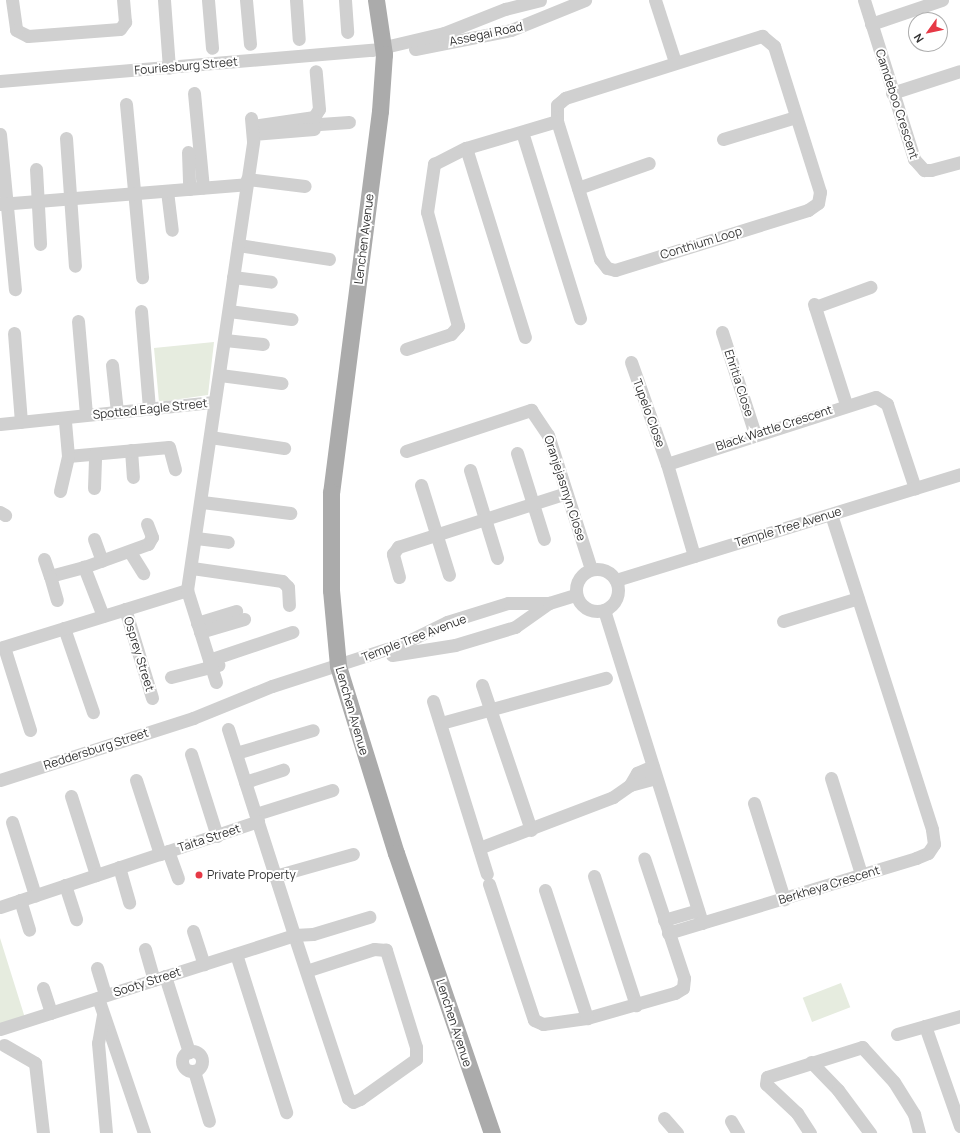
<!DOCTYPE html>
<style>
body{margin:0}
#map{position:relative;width:960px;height:1133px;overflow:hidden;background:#fff;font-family:Manrope,sans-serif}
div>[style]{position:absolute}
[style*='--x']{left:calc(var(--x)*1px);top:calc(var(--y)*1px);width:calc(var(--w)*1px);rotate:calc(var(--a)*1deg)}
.green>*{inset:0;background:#e6ecdf;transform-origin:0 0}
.minor>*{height:13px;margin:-6.5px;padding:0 6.5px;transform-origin:6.5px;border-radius:6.5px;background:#d0d0d0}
.minor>.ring{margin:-6.5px;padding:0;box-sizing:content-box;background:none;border:13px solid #d0d0d0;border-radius:50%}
.major>*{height:17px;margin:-8.5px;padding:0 8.5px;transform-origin:8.5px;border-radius:8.5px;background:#ababab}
.dots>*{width:11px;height:11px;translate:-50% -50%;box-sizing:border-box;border:2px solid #fff;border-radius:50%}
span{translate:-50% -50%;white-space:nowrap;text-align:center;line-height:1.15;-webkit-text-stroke:4px #fff;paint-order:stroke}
.street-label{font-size:12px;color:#333}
.poi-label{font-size:12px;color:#333}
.left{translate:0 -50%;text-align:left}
.north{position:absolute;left:908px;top:12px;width:40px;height:40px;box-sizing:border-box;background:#fff;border:1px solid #adadad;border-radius:50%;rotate:237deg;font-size:11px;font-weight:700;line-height:16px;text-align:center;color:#333}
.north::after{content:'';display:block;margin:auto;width:14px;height:18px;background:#e63946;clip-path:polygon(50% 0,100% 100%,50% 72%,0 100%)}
</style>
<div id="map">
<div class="green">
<div style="clip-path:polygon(214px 342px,208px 395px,159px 402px,154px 348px)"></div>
<div style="clip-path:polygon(0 938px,25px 1018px,0 1025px)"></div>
<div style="left:841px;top:983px;width:26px;height:41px;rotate:69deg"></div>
</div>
<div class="minor">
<div style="--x:12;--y:0;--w:30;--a:82"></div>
<div style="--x:16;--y:30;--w:13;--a:27"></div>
<div style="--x:28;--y:36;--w:92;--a:-4.4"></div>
<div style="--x:120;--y:29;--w:9;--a:-54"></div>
<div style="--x:125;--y:22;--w:22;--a:-95"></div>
<div style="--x:164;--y:0;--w:68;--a:85.8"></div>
<div style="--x:208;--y:0;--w:48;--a:85.2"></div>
<div style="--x:246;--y:0;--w:44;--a:84.8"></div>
<div style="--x:296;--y:0;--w:39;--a:86"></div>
<div style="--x:345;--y:0;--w:32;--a:86"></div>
<div style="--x:655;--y:0;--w:65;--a:72.1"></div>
<div style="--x:864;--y:0;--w:167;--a:72.5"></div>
<div style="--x:914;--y:159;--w:15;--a:48"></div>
<div style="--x:924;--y:170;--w:7;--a:0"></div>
<div style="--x:931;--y:170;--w:30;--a:-15"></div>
<div style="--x:871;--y:24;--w:75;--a:-18.7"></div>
<div style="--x:762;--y:36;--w:16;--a:40"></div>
<div style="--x:774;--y:46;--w:153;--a:72.5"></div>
<div style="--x:820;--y:192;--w:11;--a:100"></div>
<div style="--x:818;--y:203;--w:12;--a:145"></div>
<div style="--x:808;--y:210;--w:202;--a:162.7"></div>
<div style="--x:615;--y:270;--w:8;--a:-166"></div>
<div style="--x:607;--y:268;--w:11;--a:-128"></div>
<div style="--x:600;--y:259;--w:145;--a:-107.3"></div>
<div style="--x:557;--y:121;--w:16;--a:-90"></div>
<div style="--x:557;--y:105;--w:11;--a:-41"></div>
<div style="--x:565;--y:98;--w:207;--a:-17.5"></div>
<div style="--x:415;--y:49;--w:98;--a:-11.2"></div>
<div style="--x:511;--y:30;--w:80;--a:-22.1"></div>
<div style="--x:0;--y:81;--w:373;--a:-4.8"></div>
<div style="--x:372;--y:50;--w:74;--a:-13.3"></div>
<div style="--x:444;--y:33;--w:66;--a:-21.5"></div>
<div style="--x:505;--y:9;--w:36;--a:-14"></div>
<div style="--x:194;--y:93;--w:95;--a:84.6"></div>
<div style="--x:892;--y:93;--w:71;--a:-17.9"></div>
<div style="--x:126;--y:104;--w:174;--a:84.7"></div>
<div style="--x:305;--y:125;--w:44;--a:-3.9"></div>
<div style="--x:252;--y:126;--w:63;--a:-8.3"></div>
<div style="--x:314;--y:117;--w:9;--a:-58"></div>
<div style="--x:319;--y:109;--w:38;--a:-95"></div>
<div style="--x:522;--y:132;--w:195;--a:72.7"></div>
<div style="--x:0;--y:134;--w:156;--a:84.5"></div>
<div style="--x:253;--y:134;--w:61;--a:-4.7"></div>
<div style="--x:66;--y:138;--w:128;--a:86"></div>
<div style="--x:723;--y:139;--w:76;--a:-16.8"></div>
<div style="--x:466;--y:148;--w:198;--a:72.7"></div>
<div style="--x:188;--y:152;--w:37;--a:88"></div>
<div style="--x:36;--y:169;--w:75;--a:86.9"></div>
<div style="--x:247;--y:179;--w:58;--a:6.9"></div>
<div style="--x:578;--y:188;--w:75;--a:-19.4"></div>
<div style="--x:167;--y:191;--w:39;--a:83"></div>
<div style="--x:0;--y:204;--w:247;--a:-4.6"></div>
<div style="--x:238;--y:245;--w:92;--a:8.7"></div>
<div style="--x:233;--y:277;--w:38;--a:7"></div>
<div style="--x:814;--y:304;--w:105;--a:72.3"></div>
<div style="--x:815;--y:307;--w:59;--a:-20"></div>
<div style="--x:141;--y:311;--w:98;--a:85.3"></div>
<div style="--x:229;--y:311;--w:63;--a:7.4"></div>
<div style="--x:78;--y:321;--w:94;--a:85.1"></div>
<div style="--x:722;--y:332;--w:107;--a:72.1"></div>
<div style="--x:14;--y:333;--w:89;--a:85.5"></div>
<div style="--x:225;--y:340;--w:38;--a:6"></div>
<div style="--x:406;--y:349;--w:47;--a:-18.4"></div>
<div style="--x:451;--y:334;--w:11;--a:-49"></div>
<div style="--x:458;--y:326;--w:118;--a:-105.2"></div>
<div style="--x:427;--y:212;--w:49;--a:-81.7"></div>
<div style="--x:434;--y:164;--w:36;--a:-27"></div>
<div style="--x:466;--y:148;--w:95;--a:-16.5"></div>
<div style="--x:631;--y:362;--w:108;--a:70.6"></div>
<div style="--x:667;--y:464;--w:96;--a:73.6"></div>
<div style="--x:112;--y:365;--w:47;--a:83.9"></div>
<div style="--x:220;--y:375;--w:62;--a:7.5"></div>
<div style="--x:0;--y:424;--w:215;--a:-5.9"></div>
<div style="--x:210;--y:437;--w:75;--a:8.5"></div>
<div style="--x:131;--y:450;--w:27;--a:86"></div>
<div style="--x:406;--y:451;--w:132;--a:-18.2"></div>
<div style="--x:531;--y:410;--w:30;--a:56"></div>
<div style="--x:548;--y:435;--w:141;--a:72.2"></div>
<div style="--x:517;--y:453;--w:90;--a:72.6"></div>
<div style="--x:68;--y:456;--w:101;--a:-5.1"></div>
<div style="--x:169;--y:447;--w:23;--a:75"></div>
<div style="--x:667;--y:464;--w:219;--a:-17.8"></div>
<div style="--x:876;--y:397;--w:13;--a:32"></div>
<div style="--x:887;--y:404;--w:89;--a:71.6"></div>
<div style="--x:470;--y:470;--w:92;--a:72.9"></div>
<div style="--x:421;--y:485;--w:94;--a:72.7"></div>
<div style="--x:94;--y:488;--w:34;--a:-88"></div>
<div style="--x:60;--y:491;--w:36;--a:-77"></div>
<div style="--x:68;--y:456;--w:38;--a:-95"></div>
<div style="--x:202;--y:502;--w:89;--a:7.1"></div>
<div style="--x:0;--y:512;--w:6;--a:31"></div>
<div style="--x:196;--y:538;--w:32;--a:7"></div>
<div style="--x:94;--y:539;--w:23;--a:70"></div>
<div style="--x:130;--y:552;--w:25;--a:58"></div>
<div style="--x:44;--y:559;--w:18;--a:71"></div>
<div style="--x:50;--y:576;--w:35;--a:-15"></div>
<div style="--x:192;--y:568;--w:91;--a:8.2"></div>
<div style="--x:282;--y:581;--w:8;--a:45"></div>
<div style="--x:288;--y:587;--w:18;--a:87"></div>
<div class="ring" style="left:576px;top:569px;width:29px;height:29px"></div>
<div style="--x:50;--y:576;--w:25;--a:74"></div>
<div style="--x:399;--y:577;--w:24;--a:-105"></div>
<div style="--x:393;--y:554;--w:9;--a:-54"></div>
<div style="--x:398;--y:547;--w:176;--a:-17.8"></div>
<div style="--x:616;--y:580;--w:360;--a:-17.1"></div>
<div style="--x:125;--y:609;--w:93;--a:73.1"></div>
<div style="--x:604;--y:610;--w:328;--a:72.6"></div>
<div style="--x:103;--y:616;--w:53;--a:-111.2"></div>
<div style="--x:84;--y:567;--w:68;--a:-19.8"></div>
<div style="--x:148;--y:544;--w:8;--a:-60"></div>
<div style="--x:152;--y:537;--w:14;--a:-111"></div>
<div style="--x:783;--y:621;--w:78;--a:-17"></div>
<div style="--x:197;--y:623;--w:41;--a:-17.1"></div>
<div style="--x:64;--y:628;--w:89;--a:71"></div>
<div style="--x:200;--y:632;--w:46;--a:-16.5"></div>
<div style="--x:4;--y:647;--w:87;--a:72.6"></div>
<div style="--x:0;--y:648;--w:196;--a:-17.2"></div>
<div style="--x:392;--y:655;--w:64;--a:-9"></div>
<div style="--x:455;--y:645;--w:63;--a:-16.7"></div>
<div style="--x:515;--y:627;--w:42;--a:-35.2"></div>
<div style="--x:209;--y:660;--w:88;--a:-18.6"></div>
<div style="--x:171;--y:677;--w:49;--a:-14.3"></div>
<div style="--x:216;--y:682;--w:96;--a:-107.5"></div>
<div style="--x:187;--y:590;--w:454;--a:-81.6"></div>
<div style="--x:253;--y:141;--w:23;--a:-95"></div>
<div style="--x:482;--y:685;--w:153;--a:71.3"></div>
<div style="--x:433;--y:701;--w:181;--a:72.7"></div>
<div style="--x:441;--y:723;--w:171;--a:-15.3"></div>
<div style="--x:228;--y:729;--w:216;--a:72.2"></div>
<div style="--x:294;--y:935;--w:172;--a:71.7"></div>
<div style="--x:348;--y:1098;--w:6;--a:39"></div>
<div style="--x:353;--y:1102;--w:8;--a:-23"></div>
<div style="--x:360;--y:1099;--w:69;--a:-35.5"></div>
<div style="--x:416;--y:1059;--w:12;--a:-90"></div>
<div style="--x:416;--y:1047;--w:102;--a:-107.2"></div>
<div style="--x:386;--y:950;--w:12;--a:-175"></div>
<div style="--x:374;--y:949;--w:71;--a:162.1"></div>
<div style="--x:236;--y:753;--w:80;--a:-16.6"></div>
<div style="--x:191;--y:754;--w:86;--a:72.4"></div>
<div style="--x:831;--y:778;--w:101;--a:72.6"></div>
<div style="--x:0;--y:780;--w:203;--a:-17.8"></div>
<div style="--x:193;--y:718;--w:85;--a:-22.1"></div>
<div style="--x:272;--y:686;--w:137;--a:-17.9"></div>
<div style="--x:402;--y:644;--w:50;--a:-26.1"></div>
<div style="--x:447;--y:622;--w:64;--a:-17.3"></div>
<div style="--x:508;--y:603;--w:41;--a:0"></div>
<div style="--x:549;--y:603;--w:28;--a:-17"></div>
<div style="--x:136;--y:780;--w:78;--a:72"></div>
<div style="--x:245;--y:782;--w:40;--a:-18"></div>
<div style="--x:630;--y:785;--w:27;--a:-15"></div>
<div style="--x:71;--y:796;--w:83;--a:72.4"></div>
<div style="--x:754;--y:803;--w:101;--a:72.6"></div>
<div style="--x:256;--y:814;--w:80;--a:-17.5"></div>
<div style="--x:12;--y:822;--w:77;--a:72.5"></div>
<div style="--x:479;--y:848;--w:143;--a:-20.8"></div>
<div style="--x:613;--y:797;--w:21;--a:-35"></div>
<div style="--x:630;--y:785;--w:14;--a:-60"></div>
<div style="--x:637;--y:773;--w:17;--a:-24"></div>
<div style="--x:168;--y:851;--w:29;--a:70"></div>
<div style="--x:119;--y:867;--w:37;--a:74"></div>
<div style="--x:275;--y:876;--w:81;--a:-15.8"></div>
<div style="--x:594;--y:876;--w:136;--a:72"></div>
<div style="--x:489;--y:884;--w:143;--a:71.7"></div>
<div style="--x:534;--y:1020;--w:10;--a:24"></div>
<div style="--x:543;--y:1024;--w:44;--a:-7.8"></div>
<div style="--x:587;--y:1018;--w:91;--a:-15.9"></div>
<div style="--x:675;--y:993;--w:9;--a:-32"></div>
<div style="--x:683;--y:988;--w:10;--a:-84"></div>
<div style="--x:684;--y:978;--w:126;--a:-108.4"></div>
<div style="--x:65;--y:885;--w:36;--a:72"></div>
<div style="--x:545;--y:890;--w:135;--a:71.8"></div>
<div style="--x:20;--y:900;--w:31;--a:73"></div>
<div style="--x:0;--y:907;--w:272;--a:-18.4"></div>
<div style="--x:664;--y:920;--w:35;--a:-16"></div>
<div style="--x:193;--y:931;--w:35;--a:72"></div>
<div style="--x:668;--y:933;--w:259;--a:-16.8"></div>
<div style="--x:916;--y:858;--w:13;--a:-23"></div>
<div style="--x:928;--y:853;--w:11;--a:-56"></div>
<div style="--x:934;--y:844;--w:15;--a:-98"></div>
<div style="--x:932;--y:829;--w:330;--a:-107.8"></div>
<div style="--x:145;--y:949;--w:32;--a:74"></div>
<div style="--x:236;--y:954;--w:166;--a:72.4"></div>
<div style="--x:97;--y:968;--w:28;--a:73"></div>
<div style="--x:165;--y:976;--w:80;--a:72.5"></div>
<div style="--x:43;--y:988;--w:26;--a:72"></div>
<div style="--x:98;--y:998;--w:143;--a:71.2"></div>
<div style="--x:103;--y:1015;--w:28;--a:100"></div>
<div style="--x:98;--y:1043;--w:90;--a:84.9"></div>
<div style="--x:925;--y:1026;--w:106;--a:70.7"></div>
<div style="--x:0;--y:1029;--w:309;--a:-17.7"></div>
<div style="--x:294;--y:935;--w:19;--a:-3"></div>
<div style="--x:313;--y:934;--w:59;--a:-16.9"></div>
<div style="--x:897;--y:1034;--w:66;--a:-15.9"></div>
<div style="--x:4;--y:1045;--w:36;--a:30"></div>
<div style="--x:35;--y:1063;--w:70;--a:83.5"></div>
<div class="ring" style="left:182px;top:1051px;width:7px;height:7px"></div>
<div style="--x:811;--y:1062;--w:39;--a:46"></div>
<div style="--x:838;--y:1090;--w:54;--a:53.3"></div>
<div style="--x:194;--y:1071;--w:52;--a:73.3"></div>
<div style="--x:664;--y:1118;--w:20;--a:49"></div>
<div style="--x:731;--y:1121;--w:14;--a:60"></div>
<div style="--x:810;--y:1133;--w:24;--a:-123"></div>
<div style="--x:797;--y:1113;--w:42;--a:-136.9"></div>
<div style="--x:766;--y:1084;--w:7;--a:-82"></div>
<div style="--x:767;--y:1077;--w:100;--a:-17.5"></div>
<div style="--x:862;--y:1047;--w:47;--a:47.6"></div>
<div style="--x:894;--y:1082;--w:38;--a:58"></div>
<div style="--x:914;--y:1114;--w:20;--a:75"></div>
</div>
<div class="major">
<div style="--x:376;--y:0;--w:55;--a:81.6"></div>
<div style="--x:384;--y:54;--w:57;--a:94"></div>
<div style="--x:380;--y:111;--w:384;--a:97.3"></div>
<div style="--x:331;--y:492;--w:98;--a:90"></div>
<div style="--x:331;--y:590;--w:76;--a:84.7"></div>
<div style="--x:338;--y:666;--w:196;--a:72.8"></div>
<div style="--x:396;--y:853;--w:296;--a:71.1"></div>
</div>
<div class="dots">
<div style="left:199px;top:875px;background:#e63946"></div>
</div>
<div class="street-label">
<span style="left:486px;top:34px;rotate:-12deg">Assegai Road</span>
<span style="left:186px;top:66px;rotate:-5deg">Fouriesburg Street</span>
<span style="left:897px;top:104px;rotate:72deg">Camdeboo Crescent</span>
<span style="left:364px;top:239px;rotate:-83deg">Lenchen Avenue</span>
<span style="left:701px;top:243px;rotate:-17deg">Conthium Loop</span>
<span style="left:739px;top:383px;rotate:72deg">Ehritia Close</span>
<span style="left:150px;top:409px;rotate:-6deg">Spotted Eagle Street</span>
<span style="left:649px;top:413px;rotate:70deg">Tupelo Close</span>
<span style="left:774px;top:428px;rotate:-18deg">Black Wattle Crescent</span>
<span style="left:565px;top:488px;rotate:72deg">Oranjejasmyn Close</span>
<span style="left:788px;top:527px;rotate:-17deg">Temple Tree Avenue</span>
<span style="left:414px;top:638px;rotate:-21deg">Temple Tree Avenue</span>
<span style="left:139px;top:654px;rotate:73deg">Osprey Street</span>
<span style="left:352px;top:711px;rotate:74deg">Lenchen Avenue</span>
<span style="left:96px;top:749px;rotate:-18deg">Reddersburg Street</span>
<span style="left:209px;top:838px;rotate:-18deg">Taita Street</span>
<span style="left:829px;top:885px;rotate:-17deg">Berkheya Crescent</span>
<span style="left:147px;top:982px;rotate:-18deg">Sooty Street</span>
<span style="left:454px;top:1023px;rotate:72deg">Lenchen Avenue</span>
</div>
<div class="poi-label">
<span class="left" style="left:207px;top:875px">Private Property</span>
</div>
<div class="north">N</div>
</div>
